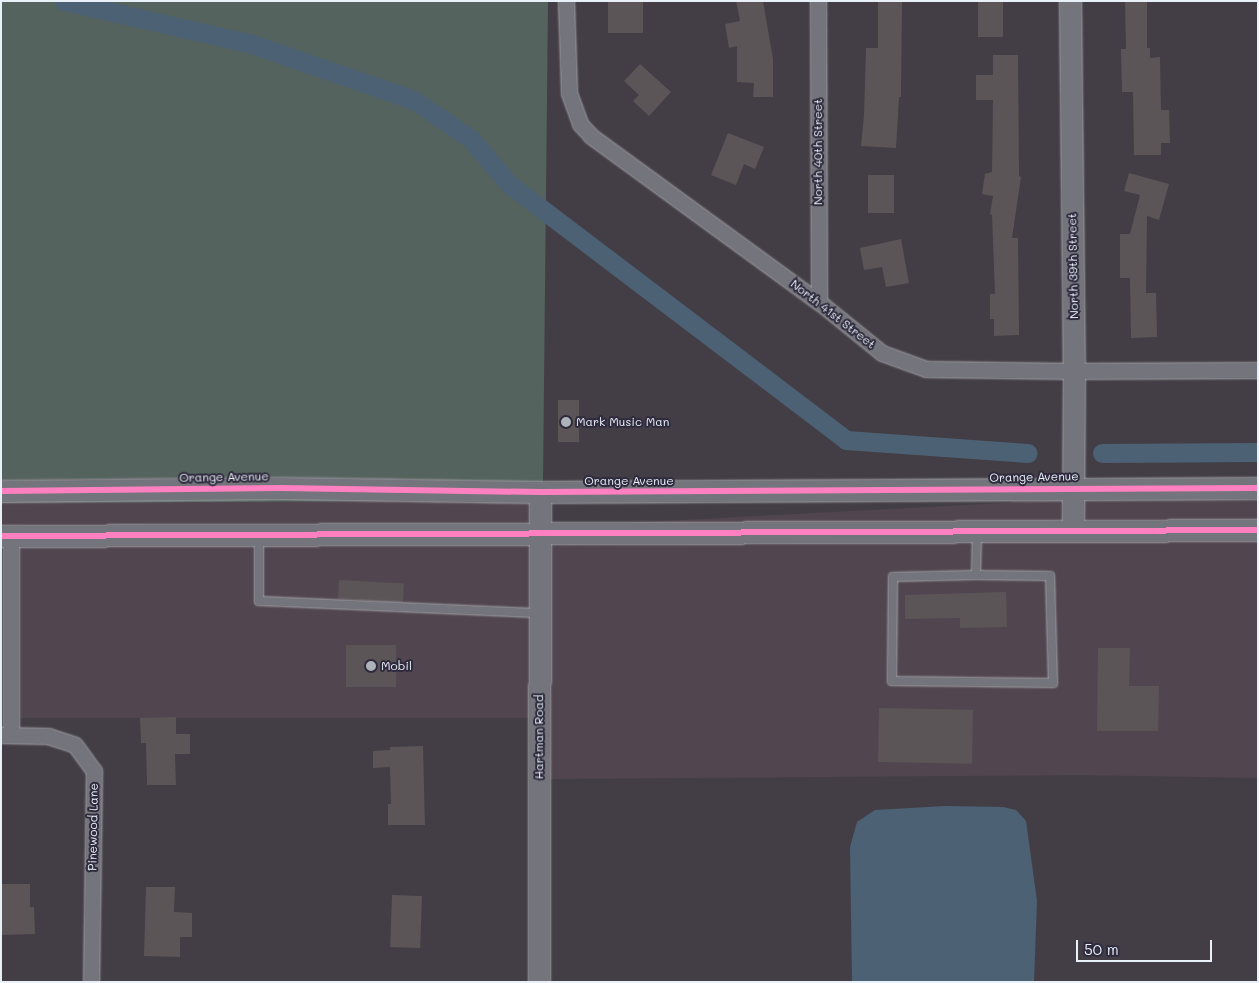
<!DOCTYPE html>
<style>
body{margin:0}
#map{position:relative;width:1259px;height:983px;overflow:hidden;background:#433e45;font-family:Mali,sans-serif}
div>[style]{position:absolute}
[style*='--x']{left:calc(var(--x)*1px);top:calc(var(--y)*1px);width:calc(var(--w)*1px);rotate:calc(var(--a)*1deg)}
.built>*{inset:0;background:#51464f;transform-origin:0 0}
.green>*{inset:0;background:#54635d}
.water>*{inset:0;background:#4d6175}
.canal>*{height:19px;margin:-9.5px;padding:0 9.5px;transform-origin:9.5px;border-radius:9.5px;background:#4d6175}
.building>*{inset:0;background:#5b5558;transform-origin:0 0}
.roads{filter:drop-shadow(0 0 1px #a0a0a5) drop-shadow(0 0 1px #a0a0a5)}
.lane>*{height:8px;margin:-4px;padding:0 4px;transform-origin:4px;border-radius:4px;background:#74757c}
.street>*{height:15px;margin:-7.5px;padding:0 7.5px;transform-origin:7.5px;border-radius:7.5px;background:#74757c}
.secondary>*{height:21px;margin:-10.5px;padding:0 10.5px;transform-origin:10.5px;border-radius:10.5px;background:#74757c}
.cycleway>*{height:6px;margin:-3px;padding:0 3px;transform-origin:3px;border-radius:3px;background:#ff80c0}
.dots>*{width:14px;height:14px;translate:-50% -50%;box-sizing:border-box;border:2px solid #2f2a3d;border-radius:50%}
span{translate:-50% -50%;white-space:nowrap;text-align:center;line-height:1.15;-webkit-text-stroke:4px #2f2a3d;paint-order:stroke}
.street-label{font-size:12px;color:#e8f1f8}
.poi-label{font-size:12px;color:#e8f1f8}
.left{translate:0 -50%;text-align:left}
.frame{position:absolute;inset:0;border:2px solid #e8f1f8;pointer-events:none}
.scale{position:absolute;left:1076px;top:940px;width:136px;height:22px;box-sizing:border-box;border:2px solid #e8f1f8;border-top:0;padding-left:6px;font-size:15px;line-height:18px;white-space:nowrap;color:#e8f1f8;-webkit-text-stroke:4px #2f2a3d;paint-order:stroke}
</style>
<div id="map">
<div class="built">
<div style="left:1063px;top:500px;width:20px;height:514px;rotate:87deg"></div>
<div style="left:1082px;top:500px;width:176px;height:20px"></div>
<div style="clip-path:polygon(417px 501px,530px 503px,530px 524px,1px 525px,1px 503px)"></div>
<div style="clip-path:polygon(1258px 540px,1258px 778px,1081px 775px,549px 779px,549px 545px)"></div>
<div style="left:530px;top:545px;width:173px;height:510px;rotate:90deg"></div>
</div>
<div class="green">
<div style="clip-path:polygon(1px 1px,548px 1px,543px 482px,281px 477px,1px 480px)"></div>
<div style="clip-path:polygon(281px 498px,417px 501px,1px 503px,1px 501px)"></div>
</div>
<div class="water">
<div style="clip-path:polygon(945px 806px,1003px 807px,1016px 810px,1026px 821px,1037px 901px,1034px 982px,852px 982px,850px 847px,857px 822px,875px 810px)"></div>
</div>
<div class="canal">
<div style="--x:64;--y:1;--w:193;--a:12.9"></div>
<div style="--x:252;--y:44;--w:171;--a:19.1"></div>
<div style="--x:414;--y:100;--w:69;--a:34.4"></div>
<div style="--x:471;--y:139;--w:59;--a:49.8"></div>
<div style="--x:509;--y:184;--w:423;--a:37.2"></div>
<div style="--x:846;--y:440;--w:182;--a:4.1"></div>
<div style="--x:1102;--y:453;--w:156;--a:-0.4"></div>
</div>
<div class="building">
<div style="left:608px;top:1px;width:35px;height:32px"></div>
<div style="clip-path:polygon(736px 1px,763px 1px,773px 59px,773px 97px,753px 97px,754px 83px,737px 82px,737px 46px,729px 48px,725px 24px,740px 21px)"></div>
<div style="clip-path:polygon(878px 1px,902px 1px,901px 97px,899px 97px,896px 148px,861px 146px,864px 115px,866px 48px,878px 48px)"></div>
<div style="left:978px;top:1px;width:25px;height:36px"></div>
<div style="clip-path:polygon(1125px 1px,1147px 1px,1147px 48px,1150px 48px,1150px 58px,1160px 57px,1161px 110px,1169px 110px,1170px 143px,1161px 143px,1161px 155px,1134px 155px,1133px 92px,1122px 92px,1121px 49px,1126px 49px)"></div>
<div style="clip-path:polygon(993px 55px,1018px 55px,1019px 176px,1021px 177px,1012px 238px,1018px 238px,1019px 335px,994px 336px,994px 319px,990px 319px,990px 294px,995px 294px,992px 215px,990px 214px,993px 196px,982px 194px,985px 174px,992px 172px,993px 100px,976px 100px,976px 75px,993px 75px)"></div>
<div style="clip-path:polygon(640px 64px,671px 92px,649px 116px,633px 101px,639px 95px,624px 81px)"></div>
<div style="clip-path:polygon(728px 133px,764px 147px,755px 169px,744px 164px,736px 185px,711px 175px)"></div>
<div style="clip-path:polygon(1129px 173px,1169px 184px,1159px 220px,1147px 216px,1146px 293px,1156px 293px,1157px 337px,1131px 338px,1130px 278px,1120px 278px,1120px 234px,1130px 234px,1140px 195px,1124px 191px)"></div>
<div style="left:894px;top:175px;width:38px;height:26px;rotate:90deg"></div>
<div style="clip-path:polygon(901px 239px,909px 283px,886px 287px,882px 267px,864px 270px,860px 248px)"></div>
<div style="left:558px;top:400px;width:21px;height:42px"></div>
<div style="left:339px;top:580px;width:65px;height:19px;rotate:3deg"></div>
<div style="clip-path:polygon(1006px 592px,1007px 627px,960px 628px,960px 618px,905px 619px,905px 595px)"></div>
<div style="left:346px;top:645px;width:50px;height:42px"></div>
<div style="clip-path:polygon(1098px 648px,1130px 648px,1129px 686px,1159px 686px,1158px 731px,1097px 731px)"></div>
<div style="left:879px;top:708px;width:94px;height:54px;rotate:1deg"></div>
<div style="clip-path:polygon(176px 717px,176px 734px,190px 734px,190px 754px,175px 754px,176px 785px,147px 785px,146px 743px,141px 743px,140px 718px)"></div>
<div style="clip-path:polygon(423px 746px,425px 825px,388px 825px,388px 804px,391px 804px,390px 767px,373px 768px,373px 751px,390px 750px,390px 747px)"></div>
<div style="clip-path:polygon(1px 884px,30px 884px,30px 907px,34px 907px,35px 934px,1px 935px)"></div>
<div style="clip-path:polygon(146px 887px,175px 887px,174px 912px,192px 913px,192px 937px,180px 937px,180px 957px,144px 956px)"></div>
<div style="left:392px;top:895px;width:30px;height:52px;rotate:2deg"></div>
</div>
<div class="roads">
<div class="lane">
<div style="--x:259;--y:537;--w:64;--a:90"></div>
<div style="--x:259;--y:601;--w:278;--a:2.5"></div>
<div style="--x:976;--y:575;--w:83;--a:178.6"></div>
<div style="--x:893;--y:577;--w:104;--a:90.6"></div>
<div style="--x:892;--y:681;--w:161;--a:0.7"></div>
<div style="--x:1053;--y:683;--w:107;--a:-91.6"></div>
<div style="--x:1050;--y:576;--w:74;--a:-179.2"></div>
<div style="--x:976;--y:575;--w:42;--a:-88.6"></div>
</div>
<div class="street">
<div style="--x:566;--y:1;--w:92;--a:88.1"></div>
<div style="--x:569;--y:93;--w:33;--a:70"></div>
<div style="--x:580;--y:124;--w:16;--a:47"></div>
<div style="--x:591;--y:136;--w:282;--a:36.1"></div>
<div style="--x:819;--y:302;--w:81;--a:39"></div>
<div style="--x:882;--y:353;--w:47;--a:20"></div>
<div style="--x:926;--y:369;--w:148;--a:0.8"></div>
<div style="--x:1074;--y:371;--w:184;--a:-0.3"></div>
<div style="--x:818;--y:1;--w:301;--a:89.8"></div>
<div style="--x:11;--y:536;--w:199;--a:90"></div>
<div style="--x:1;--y:735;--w:47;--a:1.2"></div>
<div style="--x:48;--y:736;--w:28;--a:18"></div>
<div style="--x:75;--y:745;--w:32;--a:54"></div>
<div style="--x:94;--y:771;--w:211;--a:90.8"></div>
</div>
<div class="secondary">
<div style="--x:1070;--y:1;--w:370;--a:89.4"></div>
<div style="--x:1074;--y:371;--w:159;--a:90.4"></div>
<div style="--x:1;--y:491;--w:280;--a:-0.6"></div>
<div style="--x:281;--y:488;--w:259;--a:0.9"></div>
<div style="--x:540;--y:492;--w:718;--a:-0.32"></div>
<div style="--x:1;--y:536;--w:1257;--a:-0.27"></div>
<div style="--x:539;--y:982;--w:490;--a:-89.9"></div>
</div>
</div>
<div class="cycleway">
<div style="--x:1;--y:491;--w:280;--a:-0.6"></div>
<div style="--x:281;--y:488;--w:259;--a:0.9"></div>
<div style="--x:540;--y:492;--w:718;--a:-0.32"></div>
<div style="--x:1;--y:536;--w:1257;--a:-0.27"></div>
</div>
<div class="dots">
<div style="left:566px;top:422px;background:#aeb2b9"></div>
<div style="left:371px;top:666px;background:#aeb2b9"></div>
</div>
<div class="street-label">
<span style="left:818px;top:152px;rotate:-90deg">North 40th Street</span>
<span style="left:1073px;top:266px;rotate:-91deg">North 39th Street</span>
<span style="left:833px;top:314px;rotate:38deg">North 41st Street</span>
<span style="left:224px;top:477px;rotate:-1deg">Orange Avenue</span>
<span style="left:1034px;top:477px;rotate:-1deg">Orange Avenue</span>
<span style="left:629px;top:481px">Orange Avenue</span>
<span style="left:539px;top:737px;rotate:-90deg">Hartman Road</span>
<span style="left:93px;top:827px;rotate:-89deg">Pinewood Lane</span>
</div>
<div class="poi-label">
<span class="left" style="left:576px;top:422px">Mark Music Man</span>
<span class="left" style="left:381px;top:666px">Mobil</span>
</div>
<div class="frame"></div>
<div class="scale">50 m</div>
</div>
